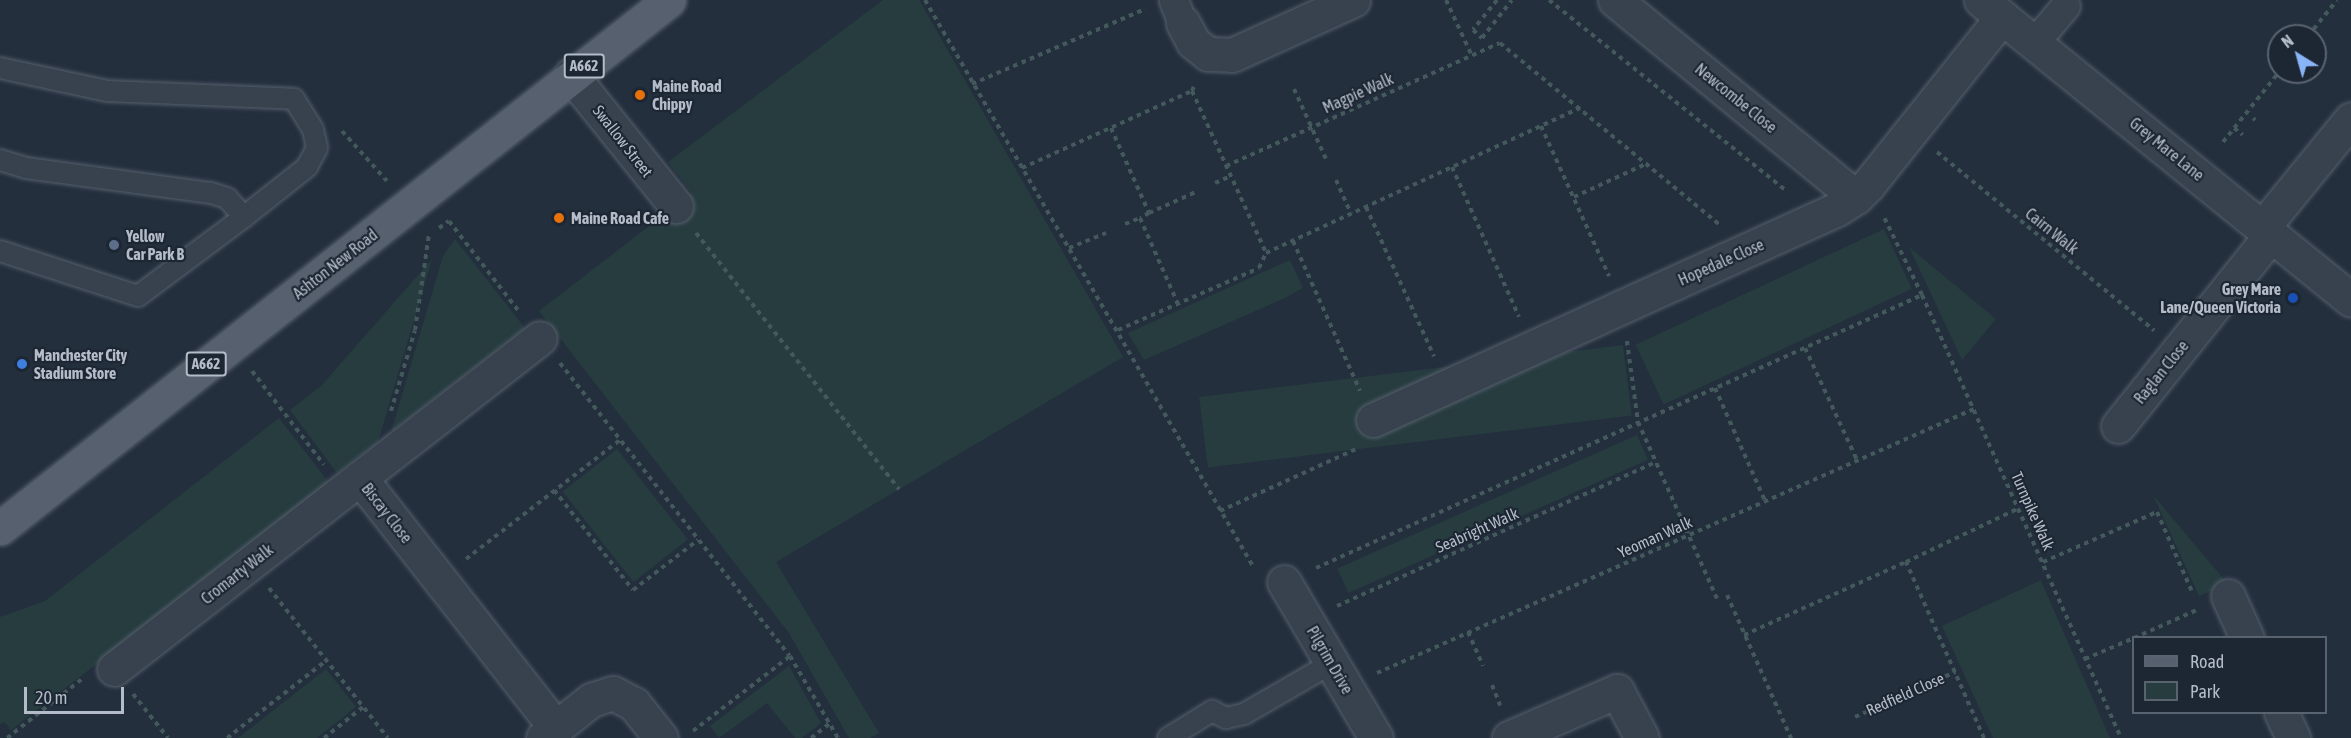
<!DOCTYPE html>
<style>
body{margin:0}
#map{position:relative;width:2351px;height:738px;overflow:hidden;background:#242f3e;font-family:"Asap Condensed",sans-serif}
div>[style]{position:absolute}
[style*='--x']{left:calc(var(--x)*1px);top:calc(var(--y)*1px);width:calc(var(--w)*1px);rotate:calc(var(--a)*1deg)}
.green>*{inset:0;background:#263c3f;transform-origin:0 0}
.path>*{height:4px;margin-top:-2px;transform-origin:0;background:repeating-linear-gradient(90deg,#44595c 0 4.5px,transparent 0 9px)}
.roads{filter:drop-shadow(0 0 2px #565f6c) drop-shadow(0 0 2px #565f6c)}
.service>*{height:20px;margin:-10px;padding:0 10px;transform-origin:10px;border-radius:10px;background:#38414e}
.pedestrian>*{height:28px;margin:-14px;padding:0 14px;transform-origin:14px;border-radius:14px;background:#38414e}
.minor>*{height:33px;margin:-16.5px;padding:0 16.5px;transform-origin:16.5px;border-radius:16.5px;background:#38414e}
.tertiary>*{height:33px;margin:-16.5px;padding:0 16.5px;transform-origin:16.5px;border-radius:16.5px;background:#38414e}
.primary>*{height:33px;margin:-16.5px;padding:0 16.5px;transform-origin:16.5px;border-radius:16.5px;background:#56606e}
.dots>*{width:16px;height:16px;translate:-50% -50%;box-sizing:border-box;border:3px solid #1d2633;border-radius:50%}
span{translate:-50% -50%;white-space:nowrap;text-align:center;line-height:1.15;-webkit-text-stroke:4.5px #1d2633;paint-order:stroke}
.shield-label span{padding:2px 4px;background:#1d2633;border:2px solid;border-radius:4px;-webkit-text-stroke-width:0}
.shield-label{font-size:15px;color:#b4bcc9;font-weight:700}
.poi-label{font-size:16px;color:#b4bcc9;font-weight:700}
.left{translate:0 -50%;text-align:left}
.right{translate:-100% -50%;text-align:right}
.street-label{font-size:16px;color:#b4bcc9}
.legend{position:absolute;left:2132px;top:636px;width:195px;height:78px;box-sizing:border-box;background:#1d2633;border:2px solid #59626f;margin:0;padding:8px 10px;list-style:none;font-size:18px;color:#b4bcc9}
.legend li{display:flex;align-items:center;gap:12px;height:30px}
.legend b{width:30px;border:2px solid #59626f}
.north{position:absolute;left:2267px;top:24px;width:60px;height:60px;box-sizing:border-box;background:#1d2633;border:2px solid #59626f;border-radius:50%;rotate:323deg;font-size:16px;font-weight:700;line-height:24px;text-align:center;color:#b4bcc9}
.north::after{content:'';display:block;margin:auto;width:21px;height:27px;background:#8ab4f8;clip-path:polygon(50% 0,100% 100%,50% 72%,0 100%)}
.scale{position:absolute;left:24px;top:687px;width:100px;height:27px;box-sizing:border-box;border:3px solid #b4bcc9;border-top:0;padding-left:8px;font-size:18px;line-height:21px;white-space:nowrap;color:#b4bcc9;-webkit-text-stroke:4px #1d2633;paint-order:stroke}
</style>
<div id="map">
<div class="green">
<div style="clip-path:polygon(883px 0,919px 0,1123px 357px,776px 562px,879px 733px,870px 738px,849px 738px,789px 633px,539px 311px,692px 193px,668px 162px)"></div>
<div style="left:1884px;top:229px;width:66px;height:274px;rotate:65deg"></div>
<div style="clip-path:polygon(455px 239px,525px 328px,391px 432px,443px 256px)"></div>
<div style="clip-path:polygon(1909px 247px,1996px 319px,1962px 360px)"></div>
<div style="clip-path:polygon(432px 259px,378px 442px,337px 473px,290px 410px,321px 386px)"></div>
<div style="clip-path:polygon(1290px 260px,1303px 288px,1285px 298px,1144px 360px,1128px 333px)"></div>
<div style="left:1623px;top:345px;width:71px;height:427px;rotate:83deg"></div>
<div style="clip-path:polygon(279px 418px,330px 484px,11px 730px,5px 722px,0 724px,0 617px,45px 601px)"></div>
<div style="left:1637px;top:435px;width:27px;height:328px;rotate:66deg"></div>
<div style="left:617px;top:449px;width:115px;height:69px;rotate:52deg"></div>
<div style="clip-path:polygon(2153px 495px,2228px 584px,2199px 596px)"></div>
<div style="clip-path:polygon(2041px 580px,2041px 581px,2110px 738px,1993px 738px,1942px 626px)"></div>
<div style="clip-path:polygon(789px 666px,821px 723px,802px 738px,795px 738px,767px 703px,719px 738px,710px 726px)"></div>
<div style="clip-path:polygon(326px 669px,356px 707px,317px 738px,238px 738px)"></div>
</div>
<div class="path">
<div style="--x:925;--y:0;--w:656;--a:59.92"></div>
<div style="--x:1446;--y:0;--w:62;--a:65.1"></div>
<div style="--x:1497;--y:0;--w:38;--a:129"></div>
<div style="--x:1473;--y:30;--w:12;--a:42"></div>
<div style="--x:1482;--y:38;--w:48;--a:-51.7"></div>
<div style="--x:1549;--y:0;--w:302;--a:38.8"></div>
<div style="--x:2308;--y:36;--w:46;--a:-51.1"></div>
<div style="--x:972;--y:84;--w:189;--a:-23.4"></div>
<div style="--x:1294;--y:89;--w:79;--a:65.4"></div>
<div style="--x:1192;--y:91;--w:178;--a:65.4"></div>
<div style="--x:2253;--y:118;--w:3;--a:45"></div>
<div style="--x:1541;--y:126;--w:165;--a:65.6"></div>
<div style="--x:1111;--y:128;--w:93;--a:65.9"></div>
<div style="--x:1149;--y:213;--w:10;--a:151"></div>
<div style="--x:1140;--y:218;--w:94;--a:66.2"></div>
<div style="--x:2234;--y:128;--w:11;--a:38"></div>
<div style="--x:342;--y:131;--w:67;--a:48"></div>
<div style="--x:2223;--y:142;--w:90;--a:-51.3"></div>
<div style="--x:1937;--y:152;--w:281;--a:39.4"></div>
<div style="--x:1226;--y:166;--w:300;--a:-24.2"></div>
<div style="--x:1500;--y:43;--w:287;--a:39.6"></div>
<div style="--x:1452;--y:167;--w:164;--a:65.9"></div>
<div style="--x:1022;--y:168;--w:187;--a:-24.4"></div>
<div style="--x:1192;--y:91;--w:8;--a:-67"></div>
<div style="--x:1336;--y:180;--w:37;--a:66"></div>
<div style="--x:1215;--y:183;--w:17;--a:-24"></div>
<div style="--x:1574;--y:197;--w:81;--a:-24.7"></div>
<div style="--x:1366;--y:207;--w:164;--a:65.5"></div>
<div style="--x:1149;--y:213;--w:51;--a:-24.1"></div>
<div style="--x:1125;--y:224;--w:16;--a:-22"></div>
<div style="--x:439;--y:228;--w:12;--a:-35"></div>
<div style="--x:449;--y:221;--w:116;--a:52.3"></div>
<div style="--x:696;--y:233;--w:327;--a:51.6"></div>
<div style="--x:1293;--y:241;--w:164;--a:65.9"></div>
<div style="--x:1069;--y:248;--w:40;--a:-22"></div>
<div style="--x:1922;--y:295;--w:486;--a:65.8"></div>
<div style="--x:1118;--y:330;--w:154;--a:-23.7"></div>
<div style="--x:1259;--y:268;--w:17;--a:-65"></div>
<div style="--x:1266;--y:253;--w:346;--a:-24.8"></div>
<div style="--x:1627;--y:341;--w:82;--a:82.3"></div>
<div style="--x:1638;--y:422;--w:194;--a:65.9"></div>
<div style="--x:1805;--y:348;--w:123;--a:65.1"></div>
<div style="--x:560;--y:363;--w:372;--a:51.9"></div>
<div style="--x:790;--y:656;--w:95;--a:59.7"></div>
<div style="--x:252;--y:371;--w:118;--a:52.5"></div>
<div style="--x:1715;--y:388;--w:124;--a:66.1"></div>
<div style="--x:391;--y:411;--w:84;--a:-73.5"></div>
<div style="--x:415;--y:330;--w:97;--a:-81.7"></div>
<div style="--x:554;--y:490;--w:127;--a:51.7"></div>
<div style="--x:633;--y:590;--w:82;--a:-37.6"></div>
<div style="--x:1220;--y:511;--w:152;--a:-24.5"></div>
<div style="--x:466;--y:559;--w:195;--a:-37.7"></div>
<div style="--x:2043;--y:562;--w:124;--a:-23.7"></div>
<div style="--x:2157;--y:512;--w:90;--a:66.3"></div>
<div style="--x:1316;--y:568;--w:665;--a:-24.25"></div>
<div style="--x:1922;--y:295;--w:87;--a:-116"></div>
<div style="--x:269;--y:588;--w:191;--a:51.6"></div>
<div style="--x:1727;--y:595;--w:157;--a:65.9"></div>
<div style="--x:1337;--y:606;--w:350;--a:-24.3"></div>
<div style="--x:1468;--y:632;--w:37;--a:66"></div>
<div style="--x:1744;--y:635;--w:178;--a:-24.3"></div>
<div style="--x:2134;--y:638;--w:69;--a:-24"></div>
<div style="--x:2085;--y:659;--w:53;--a:-23.2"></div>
<div style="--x:1377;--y:673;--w:653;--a:-23.86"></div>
<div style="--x:1492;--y:685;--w:22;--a:68"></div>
<div style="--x:133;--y:694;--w:56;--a:51.5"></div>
<div style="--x:1855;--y:717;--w:110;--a:-24.2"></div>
<div style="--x:693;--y:731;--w:123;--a:-37.7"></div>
<div style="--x:7;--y:738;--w:95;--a:-38.2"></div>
<div style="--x:227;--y:738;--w:127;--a:-38"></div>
<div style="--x:324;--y:738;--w:50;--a:-38.5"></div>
<div style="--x:811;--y:738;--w:23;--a:-38"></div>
<div style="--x:1984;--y:738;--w:193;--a:-113.9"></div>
<div style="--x:1906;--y:562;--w:125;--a:-25.5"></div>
</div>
<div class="roads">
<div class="service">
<div style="--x:0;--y:68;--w:109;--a:12.1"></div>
<div style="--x:107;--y:91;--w:187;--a:2.4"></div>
<div style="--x:294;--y:99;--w:36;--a:58"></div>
<div style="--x:313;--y:130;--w:18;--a:77"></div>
<div style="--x:317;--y:148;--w:21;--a:118"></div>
<div style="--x:307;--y:167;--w:80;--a:141.6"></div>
<div style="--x:0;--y:160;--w:27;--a:17"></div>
<div style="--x:26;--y:168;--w:187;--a:7.7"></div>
<div style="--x:211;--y:193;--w:17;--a:17"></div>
<div style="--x:227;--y:198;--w:25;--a:48"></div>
<div style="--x:244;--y:217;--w:132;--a:143.3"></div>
<div style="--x:138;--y:296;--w:145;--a:-161.9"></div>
<div style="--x:1168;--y:738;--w:52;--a:-31.5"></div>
<div style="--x:1212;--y:711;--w:16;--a:27"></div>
<div style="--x:1226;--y:718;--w:18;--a:-13"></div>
<div style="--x:1244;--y:714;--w:102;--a:-30.1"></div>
</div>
<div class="pedestrian">
<div style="--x:1174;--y:1;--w:24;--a:68"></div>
<div style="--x:2035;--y:43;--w:48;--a:-50"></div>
</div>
<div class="minor">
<div style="--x:1615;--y:0;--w:311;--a:39.3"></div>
<div style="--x:1183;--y:23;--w:21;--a:62"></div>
<div style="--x:1193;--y:42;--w:19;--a:39"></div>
<div style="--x:1208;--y:54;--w:24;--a:2"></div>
<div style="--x:1232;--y:55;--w:133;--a:-24.4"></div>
<div style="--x:571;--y:75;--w:168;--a:51.3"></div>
<div style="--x:2263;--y:227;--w:139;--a:-50.8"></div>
<div style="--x:1373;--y:420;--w:510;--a:-24.45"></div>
<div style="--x:1837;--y:209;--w:22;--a:-32"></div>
<div style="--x:1856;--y:197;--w:17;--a:-45"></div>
<div style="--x:1868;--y:185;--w:215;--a:-51.4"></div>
<div style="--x:2118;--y:426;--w:246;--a:-51.3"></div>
<div style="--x:360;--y:478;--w:318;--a:51.9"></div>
<div style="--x:1284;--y:582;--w:181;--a:59.5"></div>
<div style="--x:2228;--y:596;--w:46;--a:65.7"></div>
<div style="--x:114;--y:669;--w:539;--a:-37.85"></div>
<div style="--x:2281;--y:712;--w:29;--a:65"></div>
<div style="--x:543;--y:738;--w:61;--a:-38.4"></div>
<div style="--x:591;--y:700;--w:23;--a:-18"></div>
<div style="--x:613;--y:693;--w:24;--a:28"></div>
<div style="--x:634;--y:704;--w:43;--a:51.5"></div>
<div style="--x:1509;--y:738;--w:118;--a:-23.5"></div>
<div style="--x:1617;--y:691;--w:53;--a:62"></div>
</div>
<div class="tertiary">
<div style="--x:1981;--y:0;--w:476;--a:39"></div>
</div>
<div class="primary">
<div style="--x:0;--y:528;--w:852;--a:-38.28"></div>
</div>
</div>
<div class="dots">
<div style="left:640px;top:95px;background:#e8710a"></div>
<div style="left:559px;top:218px;background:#e8710a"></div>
<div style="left:114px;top:245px;background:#5c6f8a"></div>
<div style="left:2293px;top:298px;background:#1a4fb4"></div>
<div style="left:22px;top:364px;background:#3f7fe0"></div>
</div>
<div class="shield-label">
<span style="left:584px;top:66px">A662</span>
<span style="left:206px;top:364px">A662</span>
</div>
<div class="poi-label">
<span class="left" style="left:652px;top:95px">Maine Road<br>Chippy</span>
<span class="left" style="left:571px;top:218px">Maine Road Cafe</span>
<span class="left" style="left:126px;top:245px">Yellow<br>Car Park B</span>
<span class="right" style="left:2281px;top:298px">Grey Mare<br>Lane/Queen Victoria</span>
<span class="left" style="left:34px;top:364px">Manchester City<br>Stadium Store</span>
</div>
<div class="street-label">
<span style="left:1358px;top:93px;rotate:-24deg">Magpie Walk</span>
<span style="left:1736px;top:98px;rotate:39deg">Newcombe Close</span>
<span style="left:623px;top:141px;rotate:52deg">Swallow Street</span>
<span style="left:2167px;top:149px;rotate:39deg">Grey Mare Lane</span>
<span style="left:2052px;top:231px;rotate:39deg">Cairn Walk</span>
<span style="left:1721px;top:262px;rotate:-24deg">Hopedale Close</span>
<span style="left:335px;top:264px;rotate:-38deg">Ashton New Road</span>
<span style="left:2161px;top:372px;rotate:-51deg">Raglan Close</span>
<span style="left:2033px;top:511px;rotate:66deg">Turnpike Walk</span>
<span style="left:387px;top:513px;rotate:52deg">Biscay Close</span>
<span style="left:1477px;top:530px;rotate:-24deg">Seabright Walk</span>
<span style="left:1655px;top:537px;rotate:-24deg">Yeoman Walk</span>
<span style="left:237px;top:574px;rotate:-38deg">Cromarty Walk</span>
<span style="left:1330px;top:660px;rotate:60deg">Pilgrim Drive</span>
<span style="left:1905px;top:694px;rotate:-24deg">Redfield Close</span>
</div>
<ul class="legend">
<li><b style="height:8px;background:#56606e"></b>Road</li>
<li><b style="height:16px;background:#263c3f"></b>Park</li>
</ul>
<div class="north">N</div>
<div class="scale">20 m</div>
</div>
